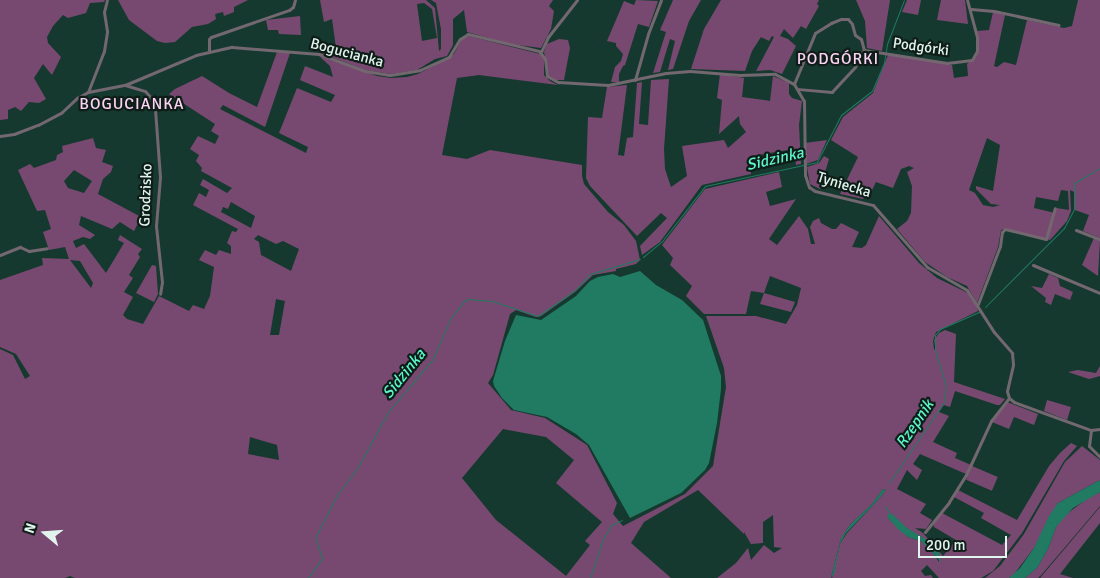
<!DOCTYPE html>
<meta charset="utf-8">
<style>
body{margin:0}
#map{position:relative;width:1100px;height:578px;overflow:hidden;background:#16392f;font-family:Signika,sans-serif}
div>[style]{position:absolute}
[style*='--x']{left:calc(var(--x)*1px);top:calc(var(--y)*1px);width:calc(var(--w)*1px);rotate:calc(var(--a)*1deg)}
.green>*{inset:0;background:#784970;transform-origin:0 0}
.water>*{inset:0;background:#217a62}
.stream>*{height:1px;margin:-0.5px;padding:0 0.5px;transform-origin:0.5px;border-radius:0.5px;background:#217a62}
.minor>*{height:3px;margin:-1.5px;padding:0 1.5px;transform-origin:1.5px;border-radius:1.5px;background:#736770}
span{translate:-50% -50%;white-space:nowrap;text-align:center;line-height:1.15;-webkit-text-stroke:4.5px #0f1d18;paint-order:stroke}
.street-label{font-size:15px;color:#e1f4ed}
.neighbourhood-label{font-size:16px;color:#fbd4f4;letter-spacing:1px}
.water-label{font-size:16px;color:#5df5ca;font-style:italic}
.north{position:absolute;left:20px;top:508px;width:50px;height:50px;-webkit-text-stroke:4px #0f1d18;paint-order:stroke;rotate:288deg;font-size:14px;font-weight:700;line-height:20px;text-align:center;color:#e1f4ed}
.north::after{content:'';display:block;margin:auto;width:18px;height:22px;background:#e1f4ed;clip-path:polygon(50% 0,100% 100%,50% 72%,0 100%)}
.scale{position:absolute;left:918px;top:536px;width:89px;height:22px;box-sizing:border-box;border:2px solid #e1f4ed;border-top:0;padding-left:6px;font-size:15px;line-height:18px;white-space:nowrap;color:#e1f4ed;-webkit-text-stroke:4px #0f1d18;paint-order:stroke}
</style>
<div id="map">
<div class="green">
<div style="clip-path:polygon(0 0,105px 0,104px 2px,90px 3px,86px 13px,68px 18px,63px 15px,53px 26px,47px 37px,48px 43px,61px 57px,52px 75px,43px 64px,34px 78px,46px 99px,39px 103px,29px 102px,21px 111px,15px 107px,8px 110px,8px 119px,0 120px)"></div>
<div style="clip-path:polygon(118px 0,248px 0,234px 7px,234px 12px,224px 16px,223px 12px,215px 14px,216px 19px,208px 24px,192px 27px,175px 42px,165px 43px,157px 41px,129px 20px)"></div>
<div style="clip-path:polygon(evenodd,320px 0,426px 0,435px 8px,439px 51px,441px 49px,441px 29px,436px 3px,431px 0,553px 0,549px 6px,554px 11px,551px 29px,541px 48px,510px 44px,467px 32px,464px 10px,453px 19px,453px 45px,447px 56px,435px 59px,417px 70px,391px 74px,365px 70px,319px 52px,337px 55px,332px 19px,324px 22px,320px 0,424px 3px,432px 9px,437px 38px,422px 41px,417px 4px,424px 3px)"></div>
<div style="clip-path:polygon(636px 0,658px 1px,649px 27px,638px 24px,625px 65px,623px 66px,619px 74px,619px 82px,611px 82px,615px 67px,621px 61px,623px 54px,616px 46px,616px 43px,607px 41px,624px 1px,634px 5px)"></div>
<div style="clip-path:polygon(673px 0,701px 0,689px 21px,673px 69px,668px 70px,675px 41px,670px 39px,660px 72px,653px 73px,666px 32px,660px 30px)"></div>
<div style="clip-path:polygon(721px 0,819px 0,817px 4px,819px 6px,806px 29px,801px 26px,793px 38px,784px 29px,780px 36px,788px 39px,796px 46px,782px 74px,770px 70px,756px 71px,774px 37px,772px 36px,769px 41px,761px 37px,752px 51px,745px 71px,691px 69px,704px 29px)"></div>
<div style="clip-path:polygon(856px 0,890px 0,882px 51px,867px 48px,865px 21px)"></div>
<div style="clip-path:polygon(907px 0,921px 0,918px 15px,902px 12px)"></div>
<div style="clip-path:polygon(941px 0,965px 0,968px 24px,937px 20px)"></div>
<div style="clip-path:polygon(evenodd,1078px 0,1100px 0,1100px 238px,1083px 231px,1089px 215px,1075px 210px,1074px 192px,1070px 190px,1071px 211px,1067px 221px,1050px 240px,1005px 229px,1001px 230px,998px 247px,977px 303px,967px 286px,947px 277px,925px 262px,897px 229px,907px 221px,911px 213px,912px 186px,907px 172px,914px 168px,909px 166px,901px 169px,893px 188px,876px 182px,871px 192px,863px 199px,840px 194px,858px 157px,831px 140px,843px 117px,873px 93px,888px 55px,952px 65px,954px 78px,968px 76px,967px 64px,977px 55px,977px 31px,989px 30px,993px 12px,1005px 15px,994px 66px,997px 67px,1004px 62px,1016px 65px,1027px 20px,1064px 28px,1072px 26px,1078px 0,987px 138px,1000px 145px,993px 191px,976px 186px,976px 189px,991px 204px,1000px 205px,993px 207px,983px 205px,975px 193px,969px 190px,987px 138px,1078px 0,1061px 190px,1068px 191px,1069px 210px,1056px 208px,1055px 213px,1034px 208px,1036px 197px,1058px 201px,1061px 190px)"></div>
<div style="clip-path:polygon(300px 16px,301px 35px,279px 34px,278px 30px,268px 30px,266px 20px)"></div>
<div style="clip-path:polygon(evenodd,469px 36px,540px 54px,544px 59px,544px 75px,550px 81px,558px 85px,479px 75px,457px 78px,442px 155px,467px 159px,490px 150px,582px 165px,582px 176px,584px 184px,608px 212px,624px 225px,636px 241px,640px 260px,636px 264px,616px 269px,616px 271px,593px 275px,575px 292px,541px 316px,536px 317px,516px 310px,510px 314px,493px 375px,488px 383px,511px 410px,545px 418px,587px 445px,617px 503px,613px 514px,623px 526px,685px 494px,713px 466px,726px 387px,724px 368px,706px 316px,756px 316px,786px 324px,797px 305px,801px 288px,770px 276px,764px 293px,795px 302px,791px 312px,760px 304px,764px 293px,751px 291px,746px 314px,704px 314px,686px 296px,692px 286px,670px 265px,673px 258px,662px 245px,705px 189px,779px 172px,782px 187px,766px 192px,770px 206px,796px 199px,769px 239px,777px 245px,799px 216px,808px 229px,811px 244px,815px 244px,810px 227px,813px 221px,819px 218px,821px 223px,832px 229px,836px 229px,841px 223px,859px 232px,852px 247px,862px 248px,866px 245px,879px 216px,919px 263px,937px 278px,968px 293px,977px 307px,978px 311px,936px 332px,933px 341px,934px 349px,936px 351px,934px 340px,939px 333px,945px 330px,956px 334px,954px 382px,1005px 399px,1000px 405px,997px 405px,955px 391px,950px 407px,944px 405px,939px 412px,949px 416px,933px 442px,957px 453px,955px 458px,971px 465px,966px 474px,920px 454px,913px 464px,922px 470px,917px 480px,907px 470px,897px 489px,926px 504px,920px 513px,932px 520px,926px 529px,915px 528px,923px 533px,943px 556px,956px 540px,934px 527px,933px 523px,942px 513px,1002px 545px,1011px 535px,981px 518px,984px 513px,954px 497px,958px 490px,1017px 520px,1049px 466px,1060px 453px,1071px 443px,1077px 446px,1064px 461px,1022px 533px,993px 571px,981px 578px,939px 578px,927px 565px,921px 571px,925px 576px,931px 575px,933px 578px,832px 578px,840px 544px,847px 533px,877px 501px,886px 490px,883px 489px,873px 503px,850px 525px,841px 538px,831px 578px,717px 578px,736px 563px,748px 548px,751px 560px,764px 545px,774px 553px,782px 548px,774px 547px,773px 515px,763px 522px,763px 543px,751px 544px,744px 532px,744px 534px,698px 490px,644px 522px,631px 543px,671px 578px,75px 578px,70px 576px,65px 578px,0 578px,0 349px,13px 355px,25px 379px,30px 376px,16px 354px,0 347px,0 280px,43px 265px,42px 258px,69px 259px,65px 247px,49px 250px,43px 232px,51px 229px,45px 210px,37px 211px,18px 170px,30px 164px,34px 168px,56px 160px,57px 155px,63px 152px,62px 146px,93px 138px,96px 148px,106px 150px,102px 162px,113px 166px,111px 172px,103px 179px,98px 194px,141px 217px,134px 231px,120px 222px,112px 229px,81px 216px,79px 225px,95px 235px,90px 239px,83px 237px,73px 241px,76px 248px,84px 244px,106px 273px,124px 243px,118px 240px,120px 235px,142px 249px,138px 254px,140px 257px,129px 275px,133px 278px,124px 292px,133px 297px,123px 315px,127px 319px,143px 324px,159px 296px,189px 311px,193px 305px,204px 309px,210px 296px,214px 267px,199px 260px,205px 250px,216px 255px,219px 250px,231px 254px,231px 246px,227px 243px,232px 231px,236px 232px,238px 229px,193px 205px,199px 193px,206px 197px,209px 190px,200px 185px,203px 179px,227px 193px,232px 188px,201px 171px,202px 168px,196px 161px,199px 155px,190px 149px,198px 136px,215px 144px,219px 136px,211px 131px,215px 124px,169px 94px,175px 89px,202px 76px,229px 93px,257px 107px,277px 52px,290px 53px,265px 127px,223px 105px,220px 109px,306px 153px,308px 147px,279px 133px,297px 88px,331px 102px,335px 95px,300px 80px,305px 66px,333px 77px,330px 66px,319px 56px,377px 76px,391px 78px,407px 77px,418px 74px,448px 58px,454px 54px,462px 39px,469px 36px,74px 170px,92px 181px,84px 193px,68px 188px,64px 181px,74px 170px,469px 36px,231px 202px,255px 216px,251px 228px,221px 212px,223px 207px,228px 209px,231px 202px,469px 36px,258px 235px,276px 244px,283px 241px,299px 249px,291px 271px,261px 255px,259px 242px,254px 239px,258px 235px,469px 36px,70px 260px,80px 261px,93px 283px,91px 288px,70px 260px,469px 36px,276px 299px,285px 301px,279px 335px,270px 335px,276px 299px,469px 36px,503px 429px,546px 437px,574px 460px,556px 483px,602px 522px,585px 541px,590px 545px,566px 576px,496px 520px,462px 478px,503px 429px,469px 36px,250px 437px,277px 445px,279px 460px,248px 454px,250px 437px,469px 36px,888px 518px,903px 525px,939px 553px,939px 562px,929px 547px,921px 541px,908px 537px,888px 518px)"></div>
<div style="clip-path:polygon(559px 39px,568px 40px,570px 48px,564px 80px,554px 80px,549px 76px,544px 52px,547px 44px)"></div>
<div style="clip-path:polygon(720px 74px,744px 78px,742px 97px,764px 100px,770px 101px,773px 76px,789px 83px,789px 94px,792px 98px,802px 101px,799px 125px,801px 164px,796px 165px,794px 149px,751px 156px,751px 174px,702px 185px,660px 242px,642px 255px,640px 246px,667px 218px,661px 213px,637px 236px,590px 186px,586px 178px,588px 117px,602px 118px,607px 87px,627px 85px,618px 155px,624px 156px,627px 138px,633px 137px,637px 83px,642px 82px,639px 124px,648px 125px,651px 80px,669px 79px,664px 149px,665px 169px,671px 187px,687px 176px,682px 146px,724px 140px,728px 148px,746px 132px,740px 124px,739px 116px,719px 134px,722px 100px,717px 98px)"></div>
<div style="clip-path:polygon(827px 140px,818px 160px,806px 164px,805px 143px)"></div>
<div style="clip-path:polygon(824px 156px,829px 159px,820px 189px,810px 184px,807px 167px,819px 163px)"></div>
<div style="clip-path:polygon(1094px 238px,1100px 240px,1098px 276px,1082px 265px)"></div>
<div style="clip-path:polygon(152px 265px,156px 266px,158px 294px,154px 302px,136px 293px)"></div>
<div style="clip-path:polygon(1049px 274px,1058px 278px,1060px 286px,1073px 292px,1070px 300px,1055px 294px,1051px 305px,1045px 302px,1046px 298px,1031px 286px,1042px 288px)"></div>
<div style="clip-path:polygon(1100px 366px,1100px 376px,1089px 379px,1068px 372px,1078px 370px,1096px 373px)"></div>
<div style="clip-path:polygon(1047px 400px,1071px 407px,1067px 420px,1044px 411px)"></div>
<div style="clip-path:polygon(1007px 402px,1038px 414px,1034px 425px,1014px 417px,1009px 429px,992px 422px)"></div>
<div style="clip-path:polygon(1082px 446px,1100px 460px,1100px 480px,1058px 503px,1034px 548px,1014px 574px,1009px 578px,985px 578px,1000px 566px,1024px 534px,1065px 462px)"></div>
<div style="left:972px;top:466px;width:28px;height:15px;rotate:23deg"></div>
<div style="clip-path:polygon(1100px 492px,1100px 506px,1043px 573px,1038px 578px,1025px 578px,1037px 568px,1048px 549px,1056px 527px,1064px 516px,1088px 498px)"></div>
<div style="clip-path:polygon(1100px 507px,1100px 523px,1060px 574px,1073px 578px,1040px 578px)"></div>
</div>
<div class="water">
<div style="clip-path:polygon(915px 40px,922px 43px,944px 50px,938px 55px,913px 50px,912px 41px)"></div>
<div style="clip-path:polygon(640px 271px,656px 285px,682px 300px,703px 320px,721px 376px,721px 389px,717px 423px,709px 463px,705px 470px,681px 493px,630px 518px,589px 445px,576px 434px,547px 417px,514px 410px,502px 398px,494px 386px,493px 381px,505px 341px,516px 315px,541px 320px,576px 296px,590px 281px,598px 277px,613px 274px,620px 277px)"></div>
<div style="clip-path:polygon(1100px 480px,1100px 492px,1073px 508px,1056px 527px,1048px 549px,1037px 568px,1025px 578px,1009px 578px,1020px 568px,1034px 548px,1049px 516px,1058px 503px)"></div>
<div style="clip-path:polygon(883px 489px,886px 490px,877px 501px,846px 533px,840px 544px,834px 574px,831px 578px,841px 538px,850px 525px,873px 503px)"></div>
<div style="clip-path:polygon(888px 514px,892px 514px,907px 528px,929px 541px,939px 553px,941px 562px,921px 541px,908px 537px,899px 530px,888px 518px)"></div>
</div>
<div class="stream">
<div style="--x:643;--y:257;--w:26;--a:-40"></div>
<div style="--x:663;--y:240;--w:68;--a:-52.1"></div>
<div style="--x:705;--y:186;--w:115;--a:-12.1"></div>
<div style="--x:817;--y:162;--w:53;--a:-62.9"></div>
<div style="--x:841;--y:115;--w:39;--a:-38"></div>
<div style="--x:872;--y:91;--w:30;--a:-67"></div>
<div style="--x:884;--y:63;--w:19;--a:-81"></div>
<div style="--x:887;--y:44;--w:47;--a:-68.9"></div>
<div style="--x:985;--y:307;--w:112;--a:-45"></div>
<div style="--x:1064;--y:228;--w:21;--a:-62"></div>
<div style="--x:1074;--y:209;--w:26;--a:-90"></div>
<div style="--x:1074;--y:183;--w:30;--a:-30"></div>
<div style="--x:889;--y:483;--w:98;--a:-55.8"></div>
<div style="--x:944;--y:402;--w:16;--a:-83"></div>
<div style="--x:946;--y:386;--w:38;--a:-107"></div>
<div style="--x:935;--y:350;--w:15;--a:-90"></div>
<div style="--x:935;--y:335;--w:8;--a:-50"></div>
<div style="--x:940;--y:329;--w:43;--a:-23.6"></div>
<div style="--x:885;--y:506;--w:9;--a:58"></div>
<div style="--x:308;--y:578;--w:24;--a:-55"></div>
<div style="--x:322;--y:558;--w:21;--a:-109"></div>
<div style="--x:315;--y:538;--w:48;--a:-62.9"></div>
<div style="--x:337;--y:495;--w:35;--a:-53"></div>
<div style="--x:358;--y:467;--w:63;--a:-61.4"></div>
<div style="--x:388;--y:412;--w:70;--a:-49.7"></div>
<div style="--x:433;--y:359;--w:43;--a:-67"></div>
<div style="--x:450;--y:319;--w:23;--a:-52"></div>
<div style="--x:464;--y:301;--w:4;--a:-27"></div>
<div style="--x:468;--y:299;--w:24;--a:5"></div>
<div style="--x:492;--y:301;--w:48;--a:18.1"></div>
<div style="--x:538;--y:316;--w:45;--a:-35.1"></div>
<div style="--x:575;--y:290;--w:22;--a:-47"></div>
<div style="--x:590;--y:274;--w:52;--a:-16.7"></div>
<div style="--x:590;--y:578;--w:41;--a:-71.6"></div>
<div style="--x:603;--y:539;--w:16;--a:-60"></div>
<div style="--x:611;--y:525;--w:12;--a:-24"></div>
</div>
<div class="minor">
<div style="--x:971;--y:9;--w:23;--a:5"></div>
<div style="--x:994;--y:11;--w:66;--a:12.2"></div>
<div style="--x:209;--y:50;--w:11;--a:-90"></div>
<div style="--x:209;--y:39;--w:3;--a:-45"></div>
<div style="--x:211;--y:37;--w:83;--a:-19.1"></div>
<div style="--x:289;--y:10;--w:5;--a:-37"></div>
<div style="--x:293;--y:7;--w:7;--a:-74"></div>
<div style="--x:864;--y:50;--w:84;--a:8.9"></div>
<div style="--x:947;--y:63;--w:25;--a:-7"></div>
<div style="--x:972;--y:60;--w:10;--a:-61"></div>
<div style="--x:977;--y:51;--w:14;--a:-90"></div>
<div style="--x:977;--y:37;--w:38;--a:-105"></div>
<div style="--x:541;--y:52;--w:17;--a:-65"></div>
<div style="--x:548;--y:37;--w:47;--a:-51.9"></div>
<div style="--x:635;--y:80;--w:48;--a:-74.2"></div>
<div style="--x:648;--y:34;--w:36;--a:-69"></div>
<div style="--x:794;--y:84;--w:55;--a:-67.6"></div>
<div style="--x:815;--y:33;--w:19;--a:-32"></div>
<div style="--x:831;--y:23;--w:11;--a:-22"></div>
<div style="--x:841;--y:19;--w:7;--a:0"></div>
<div style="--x:848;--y:19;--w:6;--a:51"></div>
<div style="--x:852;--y:24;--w:11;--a:75"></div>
<div style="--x:855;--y:35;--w:7;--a:34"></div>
<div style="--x:861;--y:39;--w:11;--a:75"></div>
<div style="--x:864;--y:50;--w:6;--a:135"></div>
<div style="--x:860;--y:54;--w:14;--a:111"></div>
<div style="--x:855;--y:67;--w:34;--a:133"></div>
<div style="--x:832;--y:92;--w:33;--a:-175"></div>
<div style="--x:125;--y:85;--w:21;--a:17"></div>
<div style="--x:145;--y:91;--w:12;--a:48"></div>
<div style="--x:153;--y:100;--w:9;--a:77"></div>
<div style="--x:155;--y:109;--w:68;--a:85.8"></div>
<div style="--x:160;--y:177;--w:49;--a:94.7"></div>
<div style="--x:156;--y:226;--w:56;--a:83.9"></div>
<div style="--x:162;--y:282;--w:12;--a:99"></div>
<div style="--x:88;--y:92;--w:44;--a:-68.7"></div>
<div style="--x:104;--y:51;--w:20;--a:-81"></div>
<div style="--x:107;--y:31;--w:19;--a:-99"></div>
<div style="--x:104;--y:12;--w:12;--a:-76"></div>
<div style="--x:0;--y:136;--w:14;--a:-8"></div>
<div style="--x:14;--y:134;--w:26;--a:-21"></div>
<div style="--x:38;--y:125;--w:27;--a:-28"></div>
<div style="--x:62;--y:112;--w:21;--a:-43"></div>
<div style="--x:77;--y:98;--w:13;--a:-29"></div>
<div style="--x:88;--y:92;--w:38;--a:-11"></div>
<div style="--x:125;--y:85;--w:77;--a:-22.9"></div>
<div style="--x:196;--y:55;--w:37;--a:-13"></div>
<div style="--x:232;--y:47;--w:87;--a:4.6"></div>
<div style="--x:319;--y:54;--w:49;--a:20.3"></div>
<div style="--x:365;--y:71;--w:25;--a:9"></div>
<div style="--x:390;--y:75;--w:30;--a:-9"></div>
<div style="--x:420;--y:70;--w:32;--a:-24"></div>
<div style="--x:449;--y:57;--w:21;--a:-59"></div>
<div style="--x:460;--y:39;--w:9;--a:-32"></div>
<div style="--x:468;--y:34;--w:73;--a:13.5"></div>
<div style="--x:539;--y:51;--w:10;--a:53"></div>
<div style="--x:545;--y:59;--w:17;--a:83"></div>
<div style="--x:547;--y:76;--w:13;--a:29"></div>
<div style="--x:558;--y:82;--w:50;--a:3.4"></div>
<div style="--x:608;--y:85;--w:59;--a:-11.7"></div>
<div style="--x:666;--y:73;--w:24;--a:-5"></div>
<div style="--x:690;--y:71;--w:50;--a:4.6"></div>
<div style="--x:740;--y:75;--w:35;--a:-2"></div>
<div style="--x:775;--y:74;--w:21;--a:28"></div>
<div style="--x:794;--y:84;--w:20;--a:60"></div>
<div style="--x:804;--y:101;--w:74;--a:89.2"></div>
<div style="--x:805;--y:175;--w:13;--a:72"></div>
<div style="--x:809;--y:187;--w:7;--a:34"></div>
<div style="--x:815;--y:191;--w:60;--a:13.6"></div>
<div style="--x:873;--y:205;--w:82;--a:48.9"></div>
<div style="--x:927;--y:267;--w:46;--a:29.9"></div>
<div style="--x:967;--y:290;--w:50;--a:57.3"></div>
<div style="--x:994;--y:332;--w:28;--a:49"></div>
<div style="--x:1012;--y:353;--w:12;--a:85"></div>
<div style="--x:1013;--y:365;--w:27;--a:103"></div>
<div style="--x:1007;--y:391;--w:7;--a:74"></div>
<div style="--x:1009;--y:398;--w:6;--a:39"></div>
<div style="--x:1014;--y:402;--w:82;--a:20"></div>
<div style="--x:1091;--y:430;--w:9;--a:-6"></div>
<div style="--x:1076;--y:230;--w:26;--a:21"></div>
<div style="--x:0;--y:255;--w:22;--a:-22"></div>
<div style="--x:20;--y:247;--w:10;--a:24"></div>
<div style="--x:29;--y:251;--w:18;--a:-9"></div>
<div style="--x:1033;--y:265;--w:73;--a:22.7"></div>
<div style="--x:978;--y:304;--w:62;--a:-69.2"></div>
<div style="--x:1000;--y:246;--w:14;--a:-82"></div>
<div style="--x:1002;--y:232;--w:4;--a:-45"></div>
<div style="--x:1005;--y:229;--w:42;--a:13.7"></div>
<div style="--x:1046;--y:239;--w:32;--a:-74"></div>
<div style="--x:1091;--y:430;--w:16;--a:97"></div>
<div style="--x:1089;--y:446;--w:16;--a:45"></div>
<div style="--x:925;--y:532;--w:38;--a:-51"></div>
<div style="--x:949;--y:502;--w:32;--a:-58"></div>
<div style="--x:966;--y:475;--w:60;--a:-65.2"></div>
<div style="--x:991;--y:421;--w:29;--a:-52"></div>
</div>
<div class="street-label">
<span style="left:921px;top:47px;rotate:8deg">Podgórki</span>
<span style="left:347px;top:53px;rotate:15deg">Bogucianka</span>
<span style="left:844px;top:185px;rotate:17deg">Tyniecka</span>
<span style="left:146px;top:195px;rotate:-88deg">Grodzisko</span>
</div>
<div class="neighbourhood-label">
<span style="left:838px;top:59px">PODGÓRKI</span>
<span style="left:132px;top:104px">BOGUCIANKA</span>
</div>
<div class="water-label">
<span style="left:775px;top:159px;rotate:-13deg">Sidzinka</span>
<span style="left:404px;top:374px;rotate:-51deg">Sidzinka</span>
<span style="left:915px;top:424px;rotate:-56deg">Rzepnik</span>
</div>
<div class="north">N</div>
<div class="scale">200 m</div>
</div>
